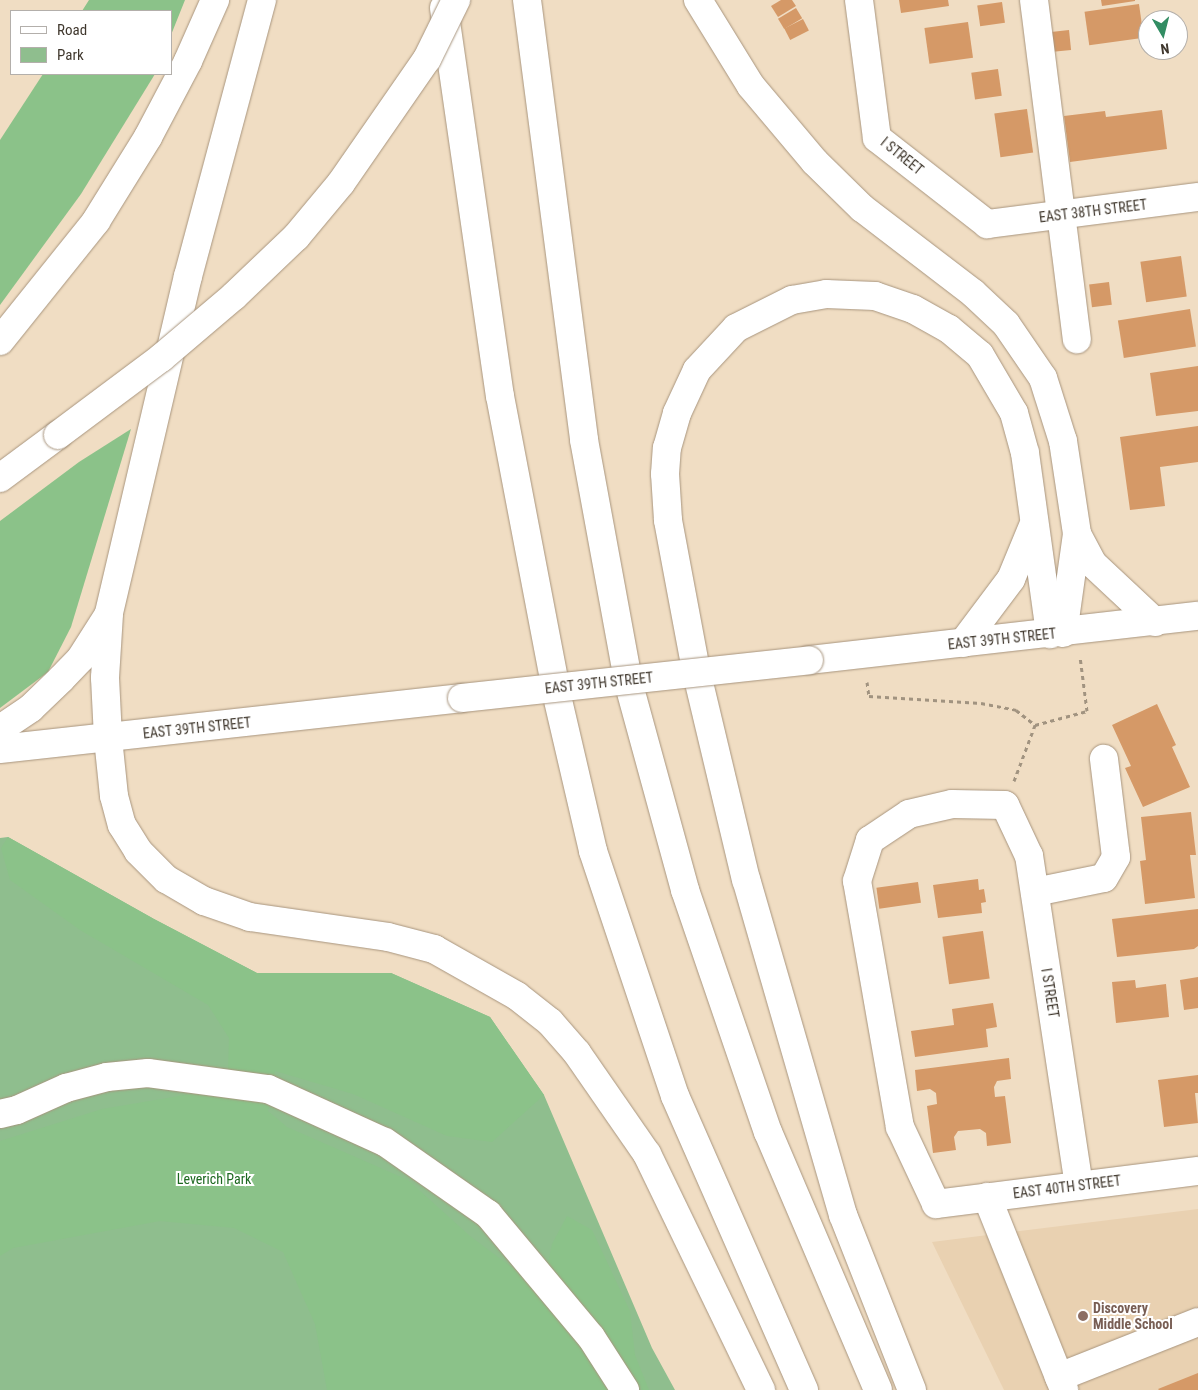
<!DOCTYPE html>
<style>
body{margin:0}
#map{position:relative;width:1198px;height:1390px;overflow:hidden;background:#f0ddc3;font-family:"Roboto Condensed",sans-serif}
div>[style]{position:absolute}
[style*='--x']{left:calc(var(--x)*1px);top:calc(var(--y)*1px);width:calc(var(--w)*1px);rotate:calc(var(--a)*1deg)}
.built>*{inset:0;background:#e9d1b1}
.green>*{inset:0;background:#8fbe8e}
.forest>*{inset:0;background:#8bc289}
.building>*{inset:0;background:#d59967;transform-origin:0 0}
.path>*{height:3px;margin-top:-1.5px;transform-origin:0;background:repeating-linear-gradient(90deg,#a19380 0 4px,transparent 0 8px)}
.roads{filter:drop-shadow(0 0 1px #a8957e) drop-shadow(0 0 1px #a8957e)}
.minor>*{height:28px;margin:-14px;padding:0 14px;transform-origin:14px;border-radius:14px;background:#fff}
.major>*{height:28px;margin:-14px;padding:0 14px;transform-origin:14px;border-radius:14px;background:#fff}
.highway>*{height:28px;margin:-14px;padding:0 14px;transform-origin:14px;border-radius:14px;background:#fff}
.bridges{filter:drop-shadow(0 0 1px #a8957e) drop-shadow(0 0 1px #a8957e)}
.major-bridge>*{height:28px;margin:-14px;padding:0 14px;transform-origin:14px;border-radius:14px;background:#fff}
.highway-bridge>*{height:28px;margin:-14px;padding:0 14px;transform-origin:14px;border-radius:14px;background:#fff}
.dots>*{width:14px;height:14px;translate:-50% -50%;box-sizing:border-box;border:2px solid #fff;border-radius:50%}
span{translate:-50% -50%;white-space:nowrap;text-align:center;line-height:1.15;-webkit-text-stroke:4px #fff;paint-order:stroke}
.street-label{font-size:14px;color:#40382e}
.park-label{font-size:14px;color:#1d6820}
.education-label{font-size:14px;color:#785e54;font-weight:700}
.left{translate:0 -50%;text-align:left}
.legend{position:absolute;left:10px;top:10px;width:162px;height:65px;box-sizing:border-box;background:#fff;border:1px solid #b3afab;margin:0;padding:6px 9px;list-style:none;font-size:15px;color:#40382e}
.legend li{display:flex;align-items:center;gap:10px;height:25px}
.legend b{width:25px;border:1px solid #b3afab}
.north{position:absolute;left:1138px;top:10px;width:50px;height:50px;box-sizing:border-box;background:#fff;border:1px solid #b3afab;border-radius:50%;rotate:172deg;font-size:14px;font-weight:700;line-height:20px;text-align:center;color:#40382e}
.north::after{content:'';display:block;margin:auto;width:18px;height:22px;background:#328d63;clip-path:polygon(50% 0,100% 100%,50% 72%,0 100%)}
</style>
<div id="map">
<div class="built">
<div style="clip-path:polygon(1198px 1209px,1198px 1390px,1004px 1390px,932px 1242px)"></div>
</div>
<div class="green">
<div style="clip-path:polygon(8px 837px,154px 919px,257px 973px,391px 973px,490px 1017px,544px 1095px,652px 1348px,675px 1390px,0 1390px,0 838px)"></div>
</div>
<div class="forest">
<div style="clip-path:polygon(89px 0,185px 0,171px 35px,171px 11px,82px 11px)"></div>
<div style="clip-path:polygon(43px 74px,155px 74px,81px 194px,0 305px,0 140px)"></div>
<div style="clip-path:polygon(131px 429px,71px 627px,48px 672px,0 708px,0 521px,79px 462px)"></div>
<div style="clip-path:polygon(8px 837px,154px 919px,257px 973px,391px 973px,490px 1017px,544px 1095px,492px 1142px,447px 1136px,353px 1094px,275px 1071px,268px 1111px,287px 1127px,408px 1180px,470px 1236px,514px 1269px,548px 1264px,552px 1244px,567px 1216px,592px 1230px,630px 1311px,635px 1355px,649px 1390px,327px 1390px,315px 1324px,283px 1252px,234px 1228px,160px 1221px,13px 1248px,0 1256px,0 1141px,102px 1109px,197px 1093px,228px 1070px,229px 1038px,208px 1005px,80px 930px,10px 880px,1px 848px)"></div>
</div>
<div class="building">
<div style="clip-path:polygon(781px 0,792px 0,796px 6px,778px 17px,771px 6px)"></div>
<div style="clip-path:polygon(899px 0,948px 0,949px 6px,901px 13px)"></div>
<div style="clip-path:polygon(1101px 0,1135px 0,1135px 1px,1102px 6px)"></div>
<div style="left:1002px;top:2px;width:21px;height:25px;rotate:82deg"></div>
<div style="left:1139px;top:4px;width:34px;height:55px;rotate:82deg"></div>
<div style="left:796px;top:8px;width:12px;height:21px;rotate:59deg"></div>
<div style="left:803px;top:19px;width:13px;height:21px;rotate:63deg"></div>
<div style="left:968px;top:22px;width:36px;height:44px;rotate:82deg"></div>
<div style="left:1069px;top:30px;width:20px;height:18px;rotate:84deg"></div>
<div style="left:998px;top:69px;width:27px;height:27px;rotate:82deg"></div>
<div style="left:1027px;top:109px;width:44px;height:33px;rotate:82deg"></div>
<div style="clip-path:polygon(1162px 110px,1167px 149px,1070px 162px,1064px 116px,1105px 111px,1106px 117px)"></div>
<div style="left:1181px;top:256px;width:41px;height:41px;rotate:82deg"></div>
<div style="left:1109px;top:282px;width:23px;height:20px;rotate:83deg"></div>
<div style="left:1190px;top:309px;width:38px;height:73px;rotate:81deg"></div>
<div style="clip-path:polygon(1198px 366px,1198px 411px,1156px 416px,1150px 373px)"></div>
<div style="clip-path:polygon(1198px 426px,1198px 462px,1160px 467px,1165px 506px,1130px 510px,1120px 437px)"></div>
<div style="clip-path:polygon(1157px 704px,1176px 745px,1172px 747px,1190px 787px,1143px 807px,1125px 768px,1131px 766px,1112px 725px)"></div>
<div style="clip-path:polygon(1191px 812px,1196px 855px,1190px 855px,1195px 898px,1145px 904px,1140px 861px,1146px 860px,1141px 817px)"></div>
<div style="clip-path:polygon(978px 879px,979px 890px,984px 889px,986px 902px,981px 903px,982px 913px,938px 918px,933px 885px)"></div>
<div style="left:918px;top:882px;width:21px;height:42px;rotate:82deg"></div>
<div style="clip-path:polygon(1198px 909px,1198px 946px,1194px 949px,1117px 957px,1112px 919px)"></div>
<div style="left:983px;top:931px;width:48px;height:41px;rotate:82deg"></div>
<div style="clip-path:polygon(1198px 977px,1198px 1008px,1184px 1010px,1180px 980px)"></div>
<div style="clip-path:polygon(1135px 980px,1136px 988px,1166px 984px,1169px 1017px,1116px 1023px,1112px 982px)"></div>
<div style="clip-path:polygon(993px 1003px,997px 1027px,986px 1029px,988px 1047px,915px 1057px,911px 1031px,954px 1025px,952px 1009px)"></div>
<div style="clip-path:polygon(1009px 1058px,1011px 1079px,997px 1081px,994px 1087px,995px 1097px,1005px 1096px,1011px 1143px,987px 1146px,986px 1133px,980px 1129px,958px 1131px,954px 1137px,956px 1150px,933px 1153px,927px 1106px,937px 1104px,936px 1093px,930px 1089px,917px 1091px,915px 1070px)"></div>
<div style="clip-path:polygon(1198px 1075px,1198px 1093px,1195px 1093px,1198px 1123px,1164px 1127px,1158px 1080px)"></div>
<div style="clip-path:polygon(1198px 1373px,1198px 1390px,1159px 1390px,1158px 1389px)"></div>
</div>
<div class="path">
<div style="--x:867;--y:682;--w:14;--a:82"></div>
<div style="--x:869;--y:696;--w:112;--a:3.6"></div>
<div style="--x:981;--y:703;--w:36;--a:11"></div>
<div style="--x:1016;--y:710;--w:24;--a:38"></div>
<div style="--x:1014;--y:781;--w:60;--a:-69.4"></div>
<div style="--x:1035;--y:725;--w:54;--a:-15.1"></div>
<div style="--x:1087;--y:711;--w:55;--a:-97.3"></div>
</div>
<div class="roads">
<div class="minor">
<div style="--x:859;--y:0;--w:139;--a:82.6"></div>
<div style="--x:877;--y:138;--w:140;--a:38"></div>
<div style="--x:987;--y:224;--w:213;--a:-7.3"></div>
<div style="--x:1034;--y:0;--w:342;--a:82.8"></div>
<div style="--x:1035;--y:892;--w:70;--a:-11.5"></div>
<div style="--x:1104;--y:878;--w:24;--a:-60"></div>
<div style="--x:1116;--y:857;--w:99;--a:-97"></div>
<div style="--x:0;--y:1114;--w:17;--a:-13"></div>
<div style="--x:17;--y:1110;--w:54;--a:-24.2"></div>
<div style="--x:66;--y:1088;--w:42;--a:-15"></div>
<div style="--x:107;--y:1077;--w:41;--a:-5.6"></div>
<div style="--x:148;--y:1073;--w:121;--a:7.6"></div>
<div style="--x:268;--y:1089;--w:128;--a:24.4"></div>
<div style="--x:385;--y:1142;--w:126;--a:35"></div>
<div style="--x:488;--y:1214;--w:160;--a:50.1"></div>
<div style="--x:591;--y:1337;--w:63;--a:57.3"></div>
<div style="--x:1079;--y:1186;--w:334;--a:-98.6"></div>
<div style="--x:1029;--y:856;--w:56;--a:-115.2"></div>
<div style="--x:1005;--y:805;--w:53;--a:-178.9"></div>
<div style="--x:952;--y:804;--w:44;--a:166.9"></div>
<div style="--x:909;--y:814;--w:47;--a:146.3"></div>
<div style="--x:870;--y:840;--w:43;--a:107.6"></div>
<div style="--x:857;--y:881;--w:250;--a:80.1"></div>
<div style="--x:900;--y:1127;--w:85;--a:64.9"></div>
<div style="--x:936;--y:1204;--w:264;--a:-7.2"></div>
<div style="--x:987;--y:1197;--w:208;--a:68.2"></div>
<div style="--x:1059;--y:1377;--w:149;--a:-21.6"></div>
</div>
<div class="major">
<div style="--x:809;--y:660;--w:391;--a:-6.5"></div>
<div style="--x:0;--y:749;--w:465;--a:-6.3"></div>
</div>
<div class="highway">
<div style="--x:262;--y:0;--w:286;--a:105"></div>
<div style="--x:188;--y:276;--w:347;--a:103.2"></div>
<div style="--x:109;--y:614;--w:64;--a:93.6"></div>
<div style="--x:105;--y:678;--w:60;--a:87.1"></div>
<div style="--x:108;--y:738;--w:58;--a:84.1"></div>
<div style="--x:114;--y:796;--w:30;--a:75"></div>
<div style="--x:122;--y:825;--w:31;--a:58"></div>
<div style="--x:138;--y:851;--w:40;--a:45"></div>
<div style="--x:166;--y:879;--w:44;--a:30.1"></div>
<div style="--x:204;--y:901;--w:49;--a:19.2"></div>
<div style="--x:250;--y:917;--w:139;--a:8.2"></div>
<div style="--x:388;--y:937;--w:48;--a:14.6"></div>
<div style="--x:434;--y:949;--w:95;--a:29.5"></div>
<div style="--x:517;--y:996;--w:42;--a:38.2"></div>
<div style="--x:550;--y:1022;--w:41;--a:48.9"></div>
<div style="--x:577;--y:1053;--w:123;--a:55.3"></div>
<div style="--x:647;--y:1154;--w:262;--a:64.2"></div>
<div style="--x:527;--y:0;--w:444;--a:82.6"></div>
<div style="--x:584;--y:440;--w:249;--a:79.6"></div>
<div style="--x:629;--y:685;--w:213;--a:74.7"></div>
<div style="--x:685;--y:890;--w:256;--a:71.1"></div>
<div style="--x:768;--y:1132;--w:280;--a:66.9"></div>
<div style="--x:698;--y:0;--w:101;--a:58.4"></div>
<div style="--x:751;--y:86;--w:99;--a:49.9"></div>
<div style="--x:815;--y:162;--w:66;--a:44.4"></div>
<div style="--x:862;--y:208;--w:140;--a:37.4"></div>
<div style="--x:973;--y:293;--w:45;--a:43.2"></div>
<div style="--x:1006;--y:324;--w:65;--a:55.6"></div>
<div style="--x:1043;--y:378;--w:66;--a:72.4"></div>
<div style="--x:1063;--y:441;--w:94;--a:81.4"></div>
<div style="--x:1077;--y:534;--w:100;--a:98"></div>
<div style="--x:444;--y:8;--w:392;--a:81.8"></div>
<div style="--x:500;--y:396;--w:305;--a:79.2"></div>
<div style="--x:557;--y:696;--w:159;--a:76.9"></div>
<div style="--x:593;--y:851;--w:258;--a:71.5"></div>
<div style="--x:675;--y:1096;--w:321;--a:66.3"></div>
<div style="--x:0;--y:341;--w:154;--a:-51.3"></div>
<div style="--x:96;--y:221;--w:99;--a:-58.2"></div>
<div style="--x:148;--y:137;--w:86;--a:-62.2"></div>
<div style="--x:188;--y:61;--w:67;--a:-66.1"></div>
<div style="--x:0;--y:478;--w:72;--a:-36.6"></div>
<div style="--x:1077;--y:534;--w:34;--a:62"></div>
<div style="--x:1093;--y:564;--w:85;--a:43.1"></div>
<div style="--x:963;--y:643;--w:80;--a:-53.1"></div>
<div style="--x:1011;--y:579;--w:57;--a:-67.5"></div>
<div style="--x:0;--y:729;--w:37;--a:-34"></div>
<div style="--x:31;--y:708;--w:42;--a:-44"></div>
<div style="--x:61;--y:679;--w:29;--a:-46"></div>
<div style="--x:81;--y:658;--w:49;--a:-57.6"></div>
<div style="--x:912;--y:1390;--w:188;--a:-111.5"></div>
<div style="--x:843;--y:1215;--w:349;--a:-106.1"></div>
<div style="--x:746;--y:880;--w:216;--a:-103.4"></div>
<div style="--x:696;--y:670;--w:153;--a:-100.6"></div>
<div style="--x:668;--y:520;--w:46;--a:-93.7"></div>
<div style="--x:665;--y:474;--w:26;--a:-86"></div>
<div style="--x:667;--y:448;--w:36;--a:-74"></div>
<div style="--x:677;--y:413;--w:47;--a:-65.1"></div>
<div style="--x:697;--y:370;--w:57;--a:-47.1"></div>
<div style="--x:736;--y:328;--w:63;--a:-26.6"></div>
<div style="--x:792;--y:300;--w:35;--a:-10"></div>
<div style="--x:826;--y:294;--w:49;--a:2.3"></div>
<div style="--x:875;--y:296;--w:40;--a:18.9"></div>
<div style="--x:913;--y:309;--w:41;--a:29.1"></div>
<div style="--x:949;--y:329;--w:40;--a:40"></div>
<div style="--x:980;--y:355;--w:67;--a:59.6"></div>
<div style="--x:1014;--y:413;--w:41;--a:74.6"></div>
<div style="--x:1025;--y:453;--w:183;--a:82.1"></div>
</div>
</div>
<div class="bridges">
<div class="major-bridge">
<div style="--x:462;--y:698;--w:349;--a:-6.2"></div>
</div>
<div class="highway-bridge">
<div style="--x:58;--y:435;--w:129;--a:-36.8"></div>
<div style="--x:161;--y:358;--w:96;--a:-40.3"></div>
<div style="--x:234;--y:296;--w:86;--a:-43.6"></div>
<div style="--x:296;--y:237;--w:70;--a:-50.2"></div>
<div style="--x:341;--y:183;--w:151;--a:-55.3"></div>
<div style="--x:427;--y:59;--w:66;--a:-63.8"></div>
</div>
</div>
<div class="dots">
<div style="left:1083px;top:1316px;background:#8d6e63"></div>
</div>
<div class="street-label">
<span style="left:902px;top:156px;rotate:39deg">I STREET</span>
<span style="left:1093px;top:211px;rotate:-7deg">EAST 38TH STREET</span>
<span style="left:1002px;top:639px;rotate:-6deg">EAST 39TH STREET</span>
<span style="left:599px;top:683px;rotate:-6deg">EAST 39TH STREET</span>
<span style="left:197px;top:728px;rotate:-6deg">EAST 39TH STREET</span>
<span style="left:1050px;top:993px;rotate:81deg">I STREET</span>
<span style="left:1067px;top:1187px;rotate:-7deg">EAST 40TH STREET</span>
</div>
<div class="park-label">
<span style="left:214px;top:1179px">Leverich Park</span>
</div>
<div class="education-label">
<span class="left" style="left:1093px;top:1316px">Discovery<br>Middle School</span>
</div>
<ul class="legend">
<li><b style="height:6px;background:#fff"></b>Road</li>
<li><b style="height:14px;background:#8fbe8e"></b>Park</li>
</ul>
<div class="north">N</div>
</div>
